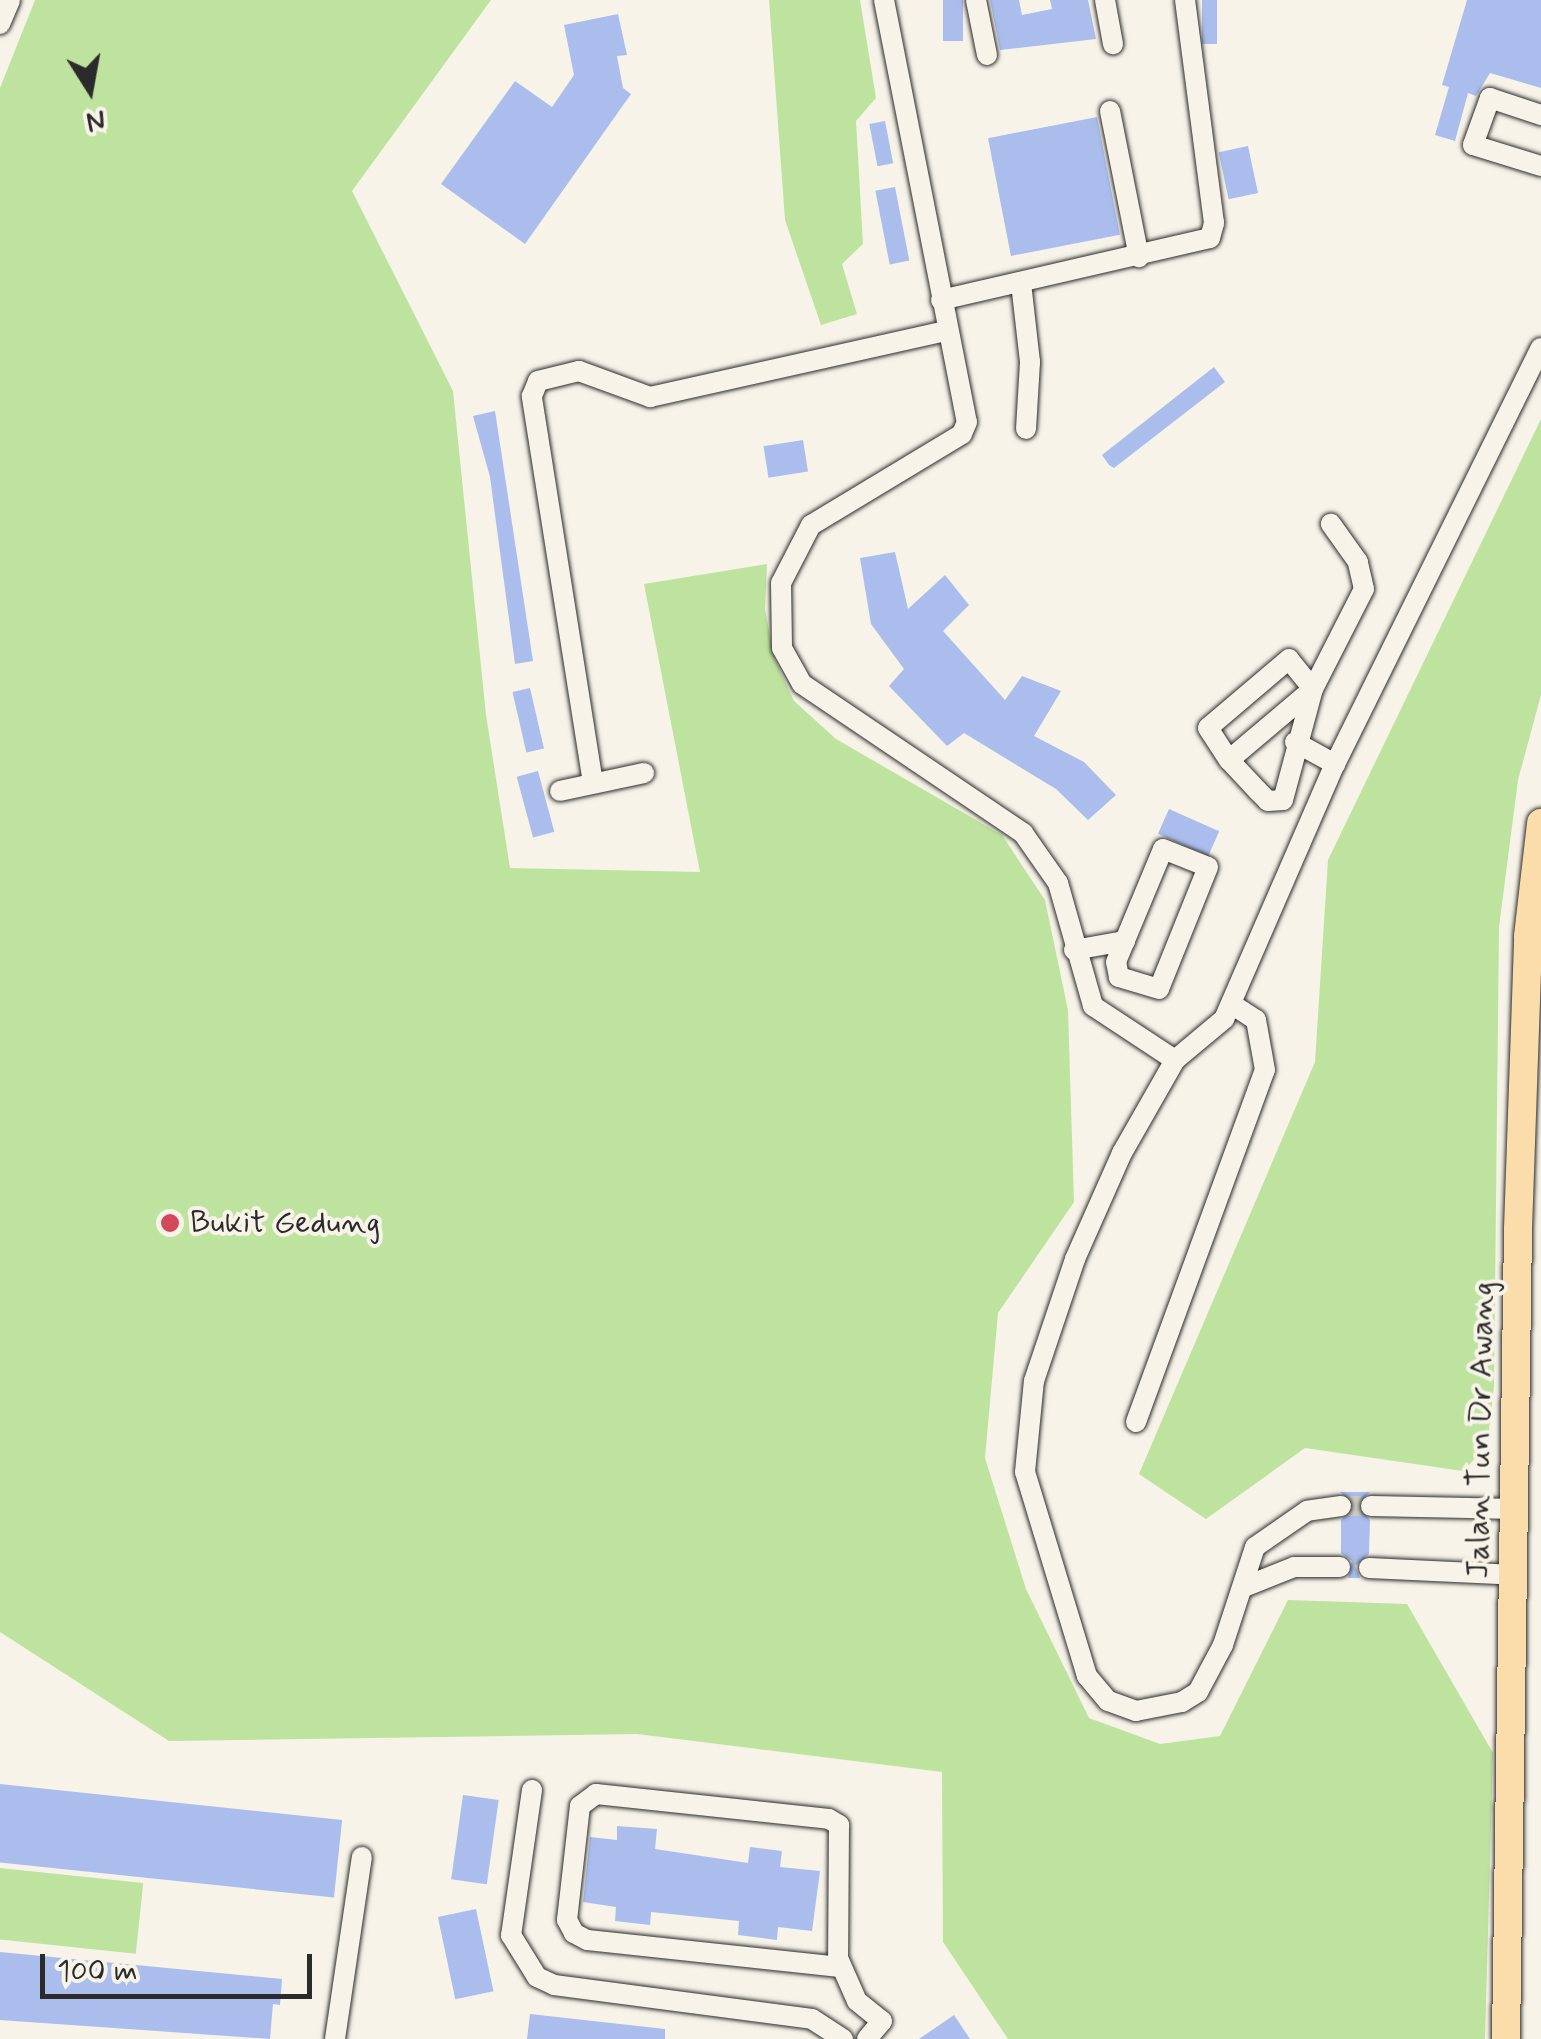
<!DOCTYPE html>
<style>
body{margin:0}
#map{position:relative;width:1541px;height:2039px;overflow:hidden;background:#f7f3e8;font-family:Mynerve,sans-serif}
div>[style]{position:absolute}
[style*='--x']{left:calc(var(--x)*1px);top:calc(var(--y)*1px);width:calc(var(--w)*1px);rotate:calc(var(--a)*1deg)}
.green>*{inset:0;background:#bee39e;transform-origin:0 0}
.building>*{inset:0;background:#aabdec;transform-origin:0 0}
.minor-tunnel>*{height:20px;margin-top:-10px;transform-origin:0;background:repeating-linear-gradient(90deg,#cecbc2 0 20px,transparent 0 30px)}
.roads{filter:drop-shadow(0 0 2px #2b2b2b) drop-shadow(0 0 2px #2b2b2b)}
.minor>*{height:20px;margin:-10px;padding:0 10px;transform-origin:10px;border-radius:10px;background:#f7f3e8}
.major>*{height:28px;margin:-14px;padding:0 14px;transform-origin:14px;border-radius:14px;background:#fbddab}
.dots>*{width:28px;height:28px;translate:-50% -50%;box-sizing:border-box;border:5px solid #f7f3e8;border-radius:50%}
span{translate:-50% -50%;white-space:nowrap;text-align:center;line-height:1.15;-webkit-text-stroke:8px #f7f3e8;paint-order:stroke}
.poi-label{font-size:32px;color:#2b2b2b}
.left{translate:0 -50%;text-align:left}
.street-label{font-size:32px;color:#2b2b2b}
.north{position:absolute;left:40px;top:40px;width:100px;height:100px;-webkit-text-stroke:8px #f7f3e8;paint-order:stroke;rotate:169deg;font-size:28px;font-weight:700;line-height:40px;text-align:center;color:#2b2b2b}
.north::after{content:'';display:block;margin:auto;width:35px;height:45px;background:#2b2b2b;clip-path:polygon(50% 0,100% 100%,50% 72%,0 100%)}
.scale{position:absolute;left:40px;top:1954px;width:272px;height:45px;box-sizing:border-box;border:5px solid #2b2b2b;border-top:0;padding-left:12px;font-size:30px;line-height:35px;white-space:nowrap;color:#2b2b2b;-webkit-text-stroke:8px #f7f3e8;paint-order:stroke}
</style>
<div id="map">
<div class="green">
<div style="clip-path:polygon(35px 0,491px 0,352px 191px,453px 391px,486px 715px,510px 868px,700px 872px,644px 584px,767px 564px,765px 609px,774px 658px,794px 701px,836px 739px,1002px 835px,1045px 900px,1068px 1010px,1074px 1202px,998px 1313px,985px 1458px,1026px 1589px,1089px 1718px,1160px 1744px,1220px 1736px,1288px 1600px,1407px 1604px,1493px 1753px,1485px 2039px,1008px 2039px,943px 1942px,942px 1772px,637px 1734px,169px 1741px,0 1632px,0 88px)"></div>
<div style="clip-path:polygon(769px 0,860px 0,876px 98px,856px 121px,863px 244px,842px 264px,857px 314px,821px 325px,785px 220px)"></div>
<div style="clip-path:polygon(1541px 419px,1541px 695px,1518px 780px,1499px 927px,1494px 1387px,1487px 1446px,1463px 1471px,1305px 1448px,1206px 1519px,1139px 1474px,1315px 1062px,1328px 860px)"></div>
<div style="left:0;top:1868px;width:144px;height:71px;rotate:6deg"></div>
</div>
<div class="building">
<div style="left:943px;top:0;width:20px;height:41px"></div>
<div style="clip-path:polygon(990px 0,1019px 0,1022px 15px,1052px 9px,1050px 0,1088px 0,1096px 39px,1000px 50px)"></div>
<div style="left:1202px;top:0;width:15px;height:44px"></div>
<div style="clip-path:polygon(1467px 0,1541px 0,1541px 88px,1490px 73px,1476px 96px,1468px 93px,1455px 141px,1435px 135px,1449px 87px,1442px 85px)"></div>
<div style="clip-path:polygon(618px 14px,627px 55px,617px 56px,623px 88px,631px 94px,525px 244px,441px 184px,515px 81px,552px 107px,574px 75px,564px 25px)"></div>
<div style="left:1097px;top:117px;width:120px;height:111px;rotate:79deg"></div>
<div style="left:885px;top:121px;width:43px;height:16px;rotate:79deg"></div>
<div style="left:1248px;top:146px;width:48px;height:30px;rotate:78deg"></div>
<div style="left:895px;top:187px;width:75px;height:20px;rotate:79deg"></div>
<div style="clip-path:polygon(1214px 367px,1225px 382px,1114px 468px,1109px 465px,1102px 455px)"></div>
<div style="clip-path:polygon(495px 411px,533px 661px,515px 664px,490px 477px,473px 416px)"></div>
<div style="left:803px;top:440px;width:32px;height:40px;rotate:81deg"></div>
<div style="clip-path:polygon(895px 552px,908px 609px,945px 575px,969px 605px,943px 631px,1005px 700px,1022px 676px,1061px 691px,1034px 736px,1084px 762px,1116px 795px,1088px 820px,1056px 789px,964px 733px,947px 746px,889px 686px,904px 669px,871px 624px,860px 558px)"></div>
<div style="left:530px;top:688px;width:62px;height:18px;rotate:77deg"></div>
<div style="left:538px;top:771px;width:63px;height:22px;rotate:75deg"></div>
<div style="left:1169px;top:809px;width:55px;height:27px;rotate:24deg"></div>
<div style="clip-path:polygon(1340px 1492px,1370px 1492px,1357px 1505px,1370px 1520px,1369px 1554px,1355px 1566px,1360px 1578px,1348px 1578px,1352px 1561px,1341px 1553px,1341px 1520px,1355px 1505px)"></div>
<div style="left:0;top:1784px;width:344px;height:78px;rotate:6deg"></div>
<div style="left:463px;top:1795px;width:36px;height:85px;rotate:8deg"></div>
<div style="clip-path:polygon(617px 1826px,657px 1829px,655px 1849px,748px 1863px,750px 1847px,782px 1851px,780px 1867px,820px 1871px,812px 1931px,778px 1927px,777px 1940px,738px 1935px,739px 1921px,651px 1912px,650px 1925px,615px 1921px,616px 1907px,583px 1902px,590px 1837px,617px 1840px)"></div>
<div style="left:476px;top:1909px;width:84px;height:39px;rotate:78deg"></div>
<div style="clip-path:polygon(0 1952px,282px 1979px,280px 2005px,273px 2004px,270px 2039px,0 2020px)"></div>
<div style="clip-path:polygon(530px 2014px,665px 2029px,665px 2039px,527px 2039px)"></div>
<div style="clip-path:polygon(954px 2015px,970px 2039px,919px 2039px)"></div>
</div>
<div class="minor-tunnel">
<div style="--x:1341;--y:1506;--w:30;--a:0"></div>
</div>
<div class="roads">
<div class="minor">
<div style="--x:884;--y:0;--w:430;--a:78.9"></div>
<div style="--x:967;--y:422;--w:13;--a:113"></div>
<div style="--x:962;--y:434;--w:176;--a:148.9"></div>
<div style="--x:811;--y:525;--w:65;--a:117.3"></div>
<div style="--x:781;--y:583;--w:65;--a:89.1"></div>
<div style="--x:782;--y:648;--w:41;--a:60.9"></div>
<div style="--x:802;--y:684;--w:267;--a:34"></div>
<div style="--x:1023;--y:833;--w:61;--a:55"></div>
<div style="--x:1058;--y:883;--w:128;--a:74.1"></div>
<div style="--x:1093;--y:1006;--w:98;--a:33.4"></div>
<div style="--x:976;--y:0;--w:56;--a:78.7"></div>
<div style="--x:1105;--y:0;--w:45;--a:79.7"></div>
<div style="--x:0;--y:24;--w:26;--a:-67"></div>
<div style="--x:1110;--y:111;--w:149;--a:78.8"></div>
<div style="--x:1541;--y:115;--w:54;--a:-161.6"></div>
<div style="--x:1490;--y:98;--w:50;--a:109.9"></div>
<div style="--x:1473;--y:145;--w:71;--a:17.2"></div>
<div style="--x:1021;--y:283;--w:80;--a:83.5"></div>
<div style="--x:1030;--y:362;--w:67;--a:93.4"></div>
<div style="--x:941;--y:300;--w:276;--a:-13"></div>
<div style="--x:1210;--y:238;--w:16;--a:-75"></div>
<div style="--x:1214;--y:223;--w:225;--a:-97.4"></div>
<div style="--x:1295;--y:742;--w:46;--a:28.8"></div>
<div style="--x:1229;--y:760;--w:110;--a:-40.2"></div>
<div style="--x:1313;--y:689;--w:38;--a:-129"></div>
<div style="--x:1289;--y:659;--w:106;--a:139.6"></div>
<div style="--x:1208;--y:728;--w:38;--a:57"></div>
<div style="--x:1229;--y:760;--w:42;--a:46.9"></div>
<div style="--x:1258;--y:791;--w:14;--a:45"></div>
<div style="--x:1268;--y:801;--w:15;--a:-4"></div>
<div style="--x:1283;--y:800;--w:115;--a:-74.9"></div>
<div style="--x:1313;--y:689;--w:112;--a:-63"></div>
<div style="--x:1364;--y:589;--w:28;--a:-103"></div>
<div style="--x:1358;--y:562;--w:47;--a:-125.4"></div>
<div style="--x:593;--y:783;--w:392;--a:-99"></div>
<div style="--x:532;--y:396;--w:16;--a:-68"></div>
<div style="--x:538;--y:381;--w:42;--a:-13.7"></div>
<div style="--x:579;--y:371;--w:76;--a:20.1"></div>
<div style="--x:650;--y:397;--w:303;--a:-12.6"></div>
<div style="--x:560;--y:791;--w:86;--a:-12.1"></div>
<div style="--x:1163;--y:849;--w:48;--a:21.8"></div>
<div style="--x:1208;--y:867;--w:131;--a:111.9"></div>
<div style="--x:1159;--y:989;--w:42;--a:-163.3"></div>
<div style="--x:1119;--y:977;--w:15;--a:-101"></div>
<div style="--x:1116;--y:962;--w:122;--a:-67.4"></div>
<div style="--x:1074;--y:950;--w:52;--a:-10"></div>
<div style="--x:1136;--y:1422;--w:375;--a:-69.9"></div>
<div style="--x:1265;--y:1070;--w:51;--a:-100.2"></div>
<div style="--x:1256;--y:1020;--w:30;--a:-147"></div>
<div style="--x:1341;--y:1506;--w:34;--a:172"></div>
<div style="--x:1307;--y:1511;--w:63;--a:145.3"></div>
<div style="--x:1255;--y:1547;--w:103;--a:108.1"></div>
<div style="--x:1223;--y:1645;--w:53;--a:118"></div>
<div style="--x:1198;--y:1692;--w:19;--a:148"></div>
<div style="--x:1182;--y:1702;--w:47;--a:168.9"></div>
<div style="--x:1136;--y:1711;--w:30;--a:-160"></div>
<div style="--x:1108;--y:1701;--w:33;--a:-130"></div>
<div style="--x:1087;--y:1676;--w:213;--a:-106.9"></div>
<div style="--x:1025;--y:1472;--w:91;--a:-84.4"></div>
<div style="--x:1034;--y:1381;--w:129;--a:-71.4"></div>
<div style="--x:1075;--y:1259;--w:116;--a:-66.1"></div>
<div style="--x:1122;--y:1153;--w:107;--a:-60.3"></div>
<div style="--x:1175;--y:1060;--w:64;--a:-39.9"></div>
<div style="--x:1224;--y:1019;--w:278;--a:-66.5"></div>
<div style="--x:1335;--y:764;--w:464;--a:-63.7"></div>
<div style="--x:1371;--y:1506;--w:146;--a:1.2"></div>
<div style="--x:1369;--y:1568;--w:146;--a:2.7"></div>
<div style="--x:1244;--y:1587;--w:54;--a:-21.8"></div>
<div style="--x:1294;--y:1567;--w:46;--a:0"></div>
<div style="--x:532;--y:1790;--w:147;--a:98.2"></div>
<div style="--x:511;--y:1935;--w:49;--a:58.2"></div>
<div style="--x:537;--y:1977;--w:19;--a:25"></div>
<div style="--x:554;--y:1985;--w:260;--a:7.5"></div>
<div style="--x:812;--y:2019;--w:37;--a:33"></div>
<div style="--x:840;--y:1967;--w:254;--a:-173.9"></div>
<div style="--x:587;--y:1940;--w:15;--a:-152"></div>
<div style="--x:574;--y:1933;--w:15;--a:-118"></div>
<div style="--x:567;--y:1920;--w:115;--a:-83.5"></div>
<div style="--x:580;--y:1806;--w:20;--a:-37"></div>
<div style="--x:596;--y:1794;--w:234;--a:6.1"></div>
<div style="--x:829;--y:1819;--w:12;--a:31"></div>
<div style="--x:839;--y:1825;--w:133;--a:90.4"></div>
<div style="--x:838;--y:1958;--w:47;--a:66.2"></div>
<div style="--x:857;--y:2001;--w:32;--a:39"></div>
<div style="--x:882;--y:2021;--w:23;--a:130"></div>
<div style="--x:335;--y:2039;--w:184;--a:-81.6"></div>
</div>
<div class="major">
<div style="--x:1506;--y:2039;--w:810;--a:-89.15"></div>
<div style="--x:1518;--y:1229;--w:293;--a:-88"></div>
<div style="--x:1528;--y:936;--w:114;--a:-83.4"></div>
</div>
</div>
<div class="dots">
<div style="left:170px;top:1223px;background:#d1495b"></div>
</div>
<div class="poi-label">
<span class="left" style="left:190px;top:1223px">Bukit Gedung</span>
</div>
<div class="street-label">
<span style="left:1481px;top:1430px;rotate:-89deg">Jalan Tun Dr Awang</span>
</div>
<div class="north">N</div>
<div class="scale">100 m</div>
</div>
